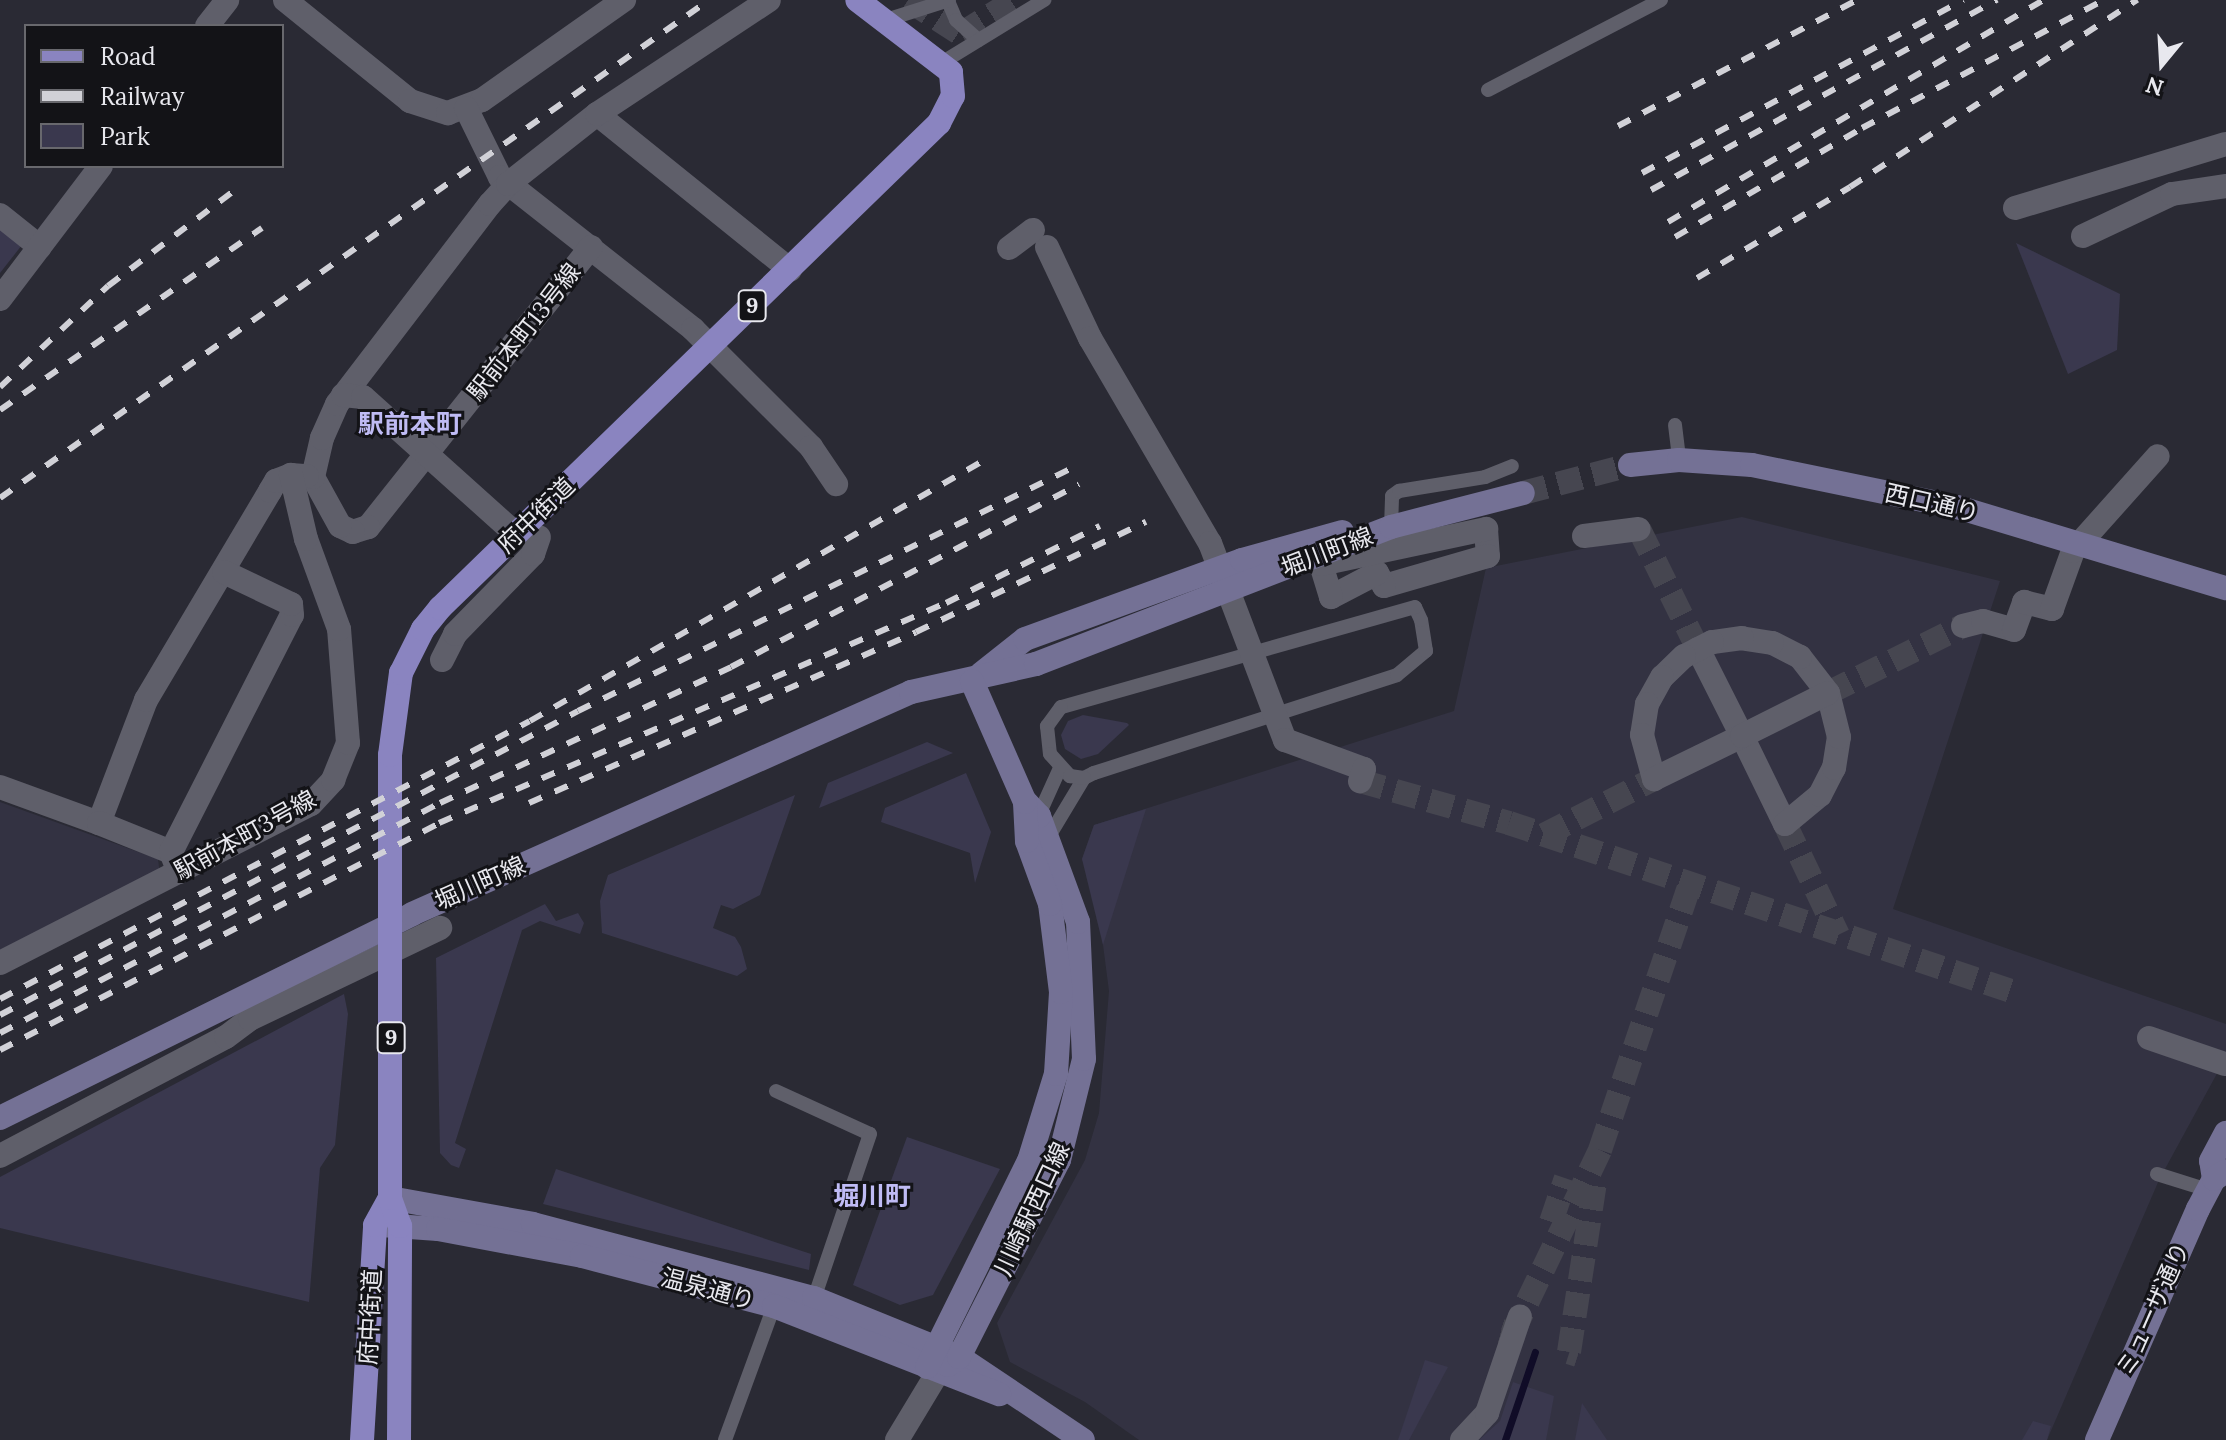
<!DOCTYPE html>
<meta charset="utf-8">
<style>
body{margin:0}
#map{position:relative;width:2226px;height:1440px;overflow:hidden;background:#2a2a34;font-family:Lora,"Noto Sans JP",serif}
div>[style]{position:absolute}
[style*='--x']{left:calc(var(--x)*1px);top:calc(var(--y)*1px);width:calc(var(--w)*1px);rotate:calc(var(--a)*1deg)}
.built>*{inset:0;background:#333242}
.green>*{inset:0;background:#3a384e}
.stream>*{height:7px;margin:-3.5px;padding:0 3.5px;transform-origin:3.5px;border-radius:3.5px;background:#100c27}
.street-tunnel>*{height:24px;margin-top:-12px;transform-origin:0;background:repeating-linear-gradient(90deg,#464650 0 24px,transparent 0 36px)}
.secondary-tunnel>*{height:24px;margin-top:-12px;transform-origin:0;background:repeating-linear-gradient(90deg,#464650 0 24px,transparent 0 36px)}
.lane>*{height:14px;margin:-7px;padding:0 7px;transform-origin:7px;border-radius:7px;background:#5f5f6a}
.street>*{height:24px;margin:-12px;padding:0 12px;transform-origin:12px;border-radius:12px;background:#5f5f6a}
.secondary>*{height:24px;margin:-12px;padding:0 12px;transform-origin:12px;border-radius:12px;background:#747195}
.primary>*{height:24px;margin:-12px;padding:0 12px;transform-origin:12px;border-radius:12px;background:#8a84c0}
.rail>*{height:6px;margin-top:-3px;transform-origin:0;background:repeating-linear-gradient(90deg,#d1d1d7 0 14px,transparent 0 28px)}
span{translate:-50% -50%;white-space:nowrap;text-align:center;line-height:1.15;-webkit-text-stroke:6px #131317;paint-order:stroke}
.shield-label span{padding:2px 6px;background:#131317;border:2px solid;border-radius:6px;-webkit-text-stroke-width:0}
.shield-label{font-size:22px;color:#e8e8ee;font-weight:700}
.street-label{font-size:24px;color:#e8e8ee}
.neighbourhood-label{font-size:26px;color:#bfbbf4;font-weight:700}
.legend{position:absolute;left:24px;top:24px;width:260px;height:144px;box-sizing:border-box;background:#131317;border:2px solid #68686d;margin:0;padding:10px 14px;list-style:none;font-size:24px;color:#e8e8ee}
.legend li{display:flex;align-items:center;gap:16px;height:40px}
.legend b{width:40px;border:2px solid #68686d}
.north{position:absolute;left:2122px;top:24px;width:80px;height:80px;-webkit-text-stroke:6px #131317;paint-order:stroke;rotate:198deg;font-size:22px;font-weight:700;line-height:32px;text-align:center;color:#e8e8ee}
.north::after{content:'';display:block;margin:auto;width:28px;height:36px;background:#e8e8ee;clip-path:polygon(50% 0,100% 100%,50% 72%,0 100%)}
</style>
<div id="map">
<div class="built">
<div style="clip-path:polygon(1742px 517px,2000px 581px,1893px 909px,2226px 1024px,2226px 1057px,2159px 1180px,2047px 1440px,1139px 1440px,1085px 1402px,1010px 1362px,997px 1323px,1085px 1160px,1099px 1113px,1109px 991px,1099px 914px,1082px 859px,1094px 825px,1454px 711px,1486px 568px)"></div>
<div style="clip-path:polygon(0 802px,158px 859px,160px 875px,0 957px)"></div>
</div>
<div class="green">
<div style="clip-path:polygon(0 225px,22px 245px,0 273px)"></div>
<div style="clip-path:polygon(2016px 243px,2120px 294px,2117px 350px,2068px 374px)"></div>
<div style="clip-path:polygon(1083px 715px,1127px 723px,1129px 725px,1098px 754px,1081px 759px,1065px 749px,1061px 735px,1068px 721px)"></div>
<div style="clip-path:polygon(927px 742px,953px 753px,819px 808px,828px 783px)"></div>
<div style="clip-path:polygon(966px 773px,991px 832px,975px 883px,970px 853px,881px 822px,885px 808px)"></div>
<div style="clip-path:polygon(795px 795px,760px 895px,733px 909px,721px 905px,713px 928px,735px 937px,741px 947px,747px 969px,737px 976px,602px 933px,600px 901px,608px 875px)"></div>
<div style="clip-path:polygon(1146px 809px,1103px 945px,1082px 859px,1094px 825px)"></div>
<div style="clip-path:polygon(545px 904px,556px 921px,578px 913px,584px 923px,580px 934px,540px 921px,522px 930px,455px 1143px,466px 1149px,459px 1168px,451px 1165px,440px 1153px,436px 958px)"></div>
<div style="clip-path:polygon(344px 994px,348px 1014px,335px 1145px,320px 1168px,309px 1302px,0 1228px,0 1177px)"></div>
<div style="clip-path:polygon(907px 1137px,1000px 1169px,933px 1295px,900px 1305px,853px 1285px)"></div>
<div style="clip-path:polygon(556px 1169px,811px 1254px,809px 1270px,543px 1204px)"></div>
<div style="clip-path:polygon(1425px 1360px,1448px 1367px,1409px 1440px,1398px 1440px)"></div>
<div style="clip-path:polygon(1513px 1382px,1554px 1396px,1546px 1440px,1479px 1440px,1500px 1421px)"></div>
<div style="clip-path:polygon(1582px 1403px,1607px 1440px,1575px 1440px)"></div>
<div style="clip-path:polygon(2033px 1421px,2051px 1426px,2047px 1440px,2022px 1440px)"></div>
</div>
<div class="stream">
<div style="--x:1505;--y:1440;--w:93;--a:-71.2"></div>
</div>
<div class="street-tunnel">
<div style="--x:908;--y:0;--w:63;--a:32.7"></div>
<div style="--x:961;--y:34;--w:64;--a:-32.2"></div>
<div style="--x:1639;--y:529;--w:134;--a:63.8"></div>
<div style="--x:1828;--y:693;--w:151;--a:-26.4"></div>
<div style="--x:1360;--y:781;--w:155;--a:15.7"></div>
<div style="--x:1509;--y:823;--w:533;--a:18.5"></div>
<div style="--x:1785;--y:824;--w:123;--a:64.5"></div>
<div style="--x:1544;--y:835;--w:123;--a:-27"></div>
<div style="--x:1551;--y:1222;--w:46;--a:-71.2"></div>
<div style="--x:1501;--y:1331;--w:11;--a:15"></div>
<div style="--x:1512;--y:1334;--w:204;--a:-64.4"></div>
<div style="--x:1600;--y:1150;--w:278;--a:-71.3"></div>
<div style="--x:1578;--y:1355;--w:9;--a:-162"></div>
<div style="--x:1569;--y:1352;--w:178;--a:-81.3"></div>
</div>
<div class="secondary-tunnel">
<div style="--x:1523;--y:493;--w:111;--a:-14.7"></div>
</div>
<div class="lane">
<div style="--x:948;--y:1;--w:21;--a:67"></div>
<div style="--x:956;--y:20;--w:30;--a:42"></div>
<div style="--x:886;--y:20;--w:66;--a:-17.6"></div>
<div style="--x:943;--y:62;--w:119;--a:-31.5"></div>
<div style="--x:1488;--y:90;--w:195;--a:-27.5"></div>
<div style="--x:1675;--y:425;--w:35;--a:83"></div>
<div style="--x:1391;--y:527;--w:31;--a:-88"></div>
<div style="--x:1392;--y:496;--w:9;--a:-36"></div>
<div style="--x:1399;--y:491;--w:87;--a:-9.2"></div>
<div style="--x:1485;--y:477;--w:29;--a:-22"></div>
<div style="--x:1037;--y:819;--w:56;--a:-65.7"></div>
<div style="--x:1048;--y:838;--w:70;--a:-59"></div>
<div style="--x:1084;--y:778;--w:11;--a:-27"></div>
<div style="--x:1094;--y:773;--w:318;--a:-17.9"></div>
<div style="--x:1397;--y:675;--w:38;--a:-40"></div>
<div style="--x:1426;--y:651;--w:31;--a:-99"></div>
<div style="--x:1421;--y:620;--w:14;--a:-115"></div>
<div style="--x:1415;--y:607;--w:368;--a:164.2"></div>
<div style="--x:1061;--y:707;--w:24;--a:126"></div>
<div style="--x:1047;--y:726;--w:28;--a:84"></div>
<div style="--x:1050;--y:754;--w:30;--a:48"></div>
<div style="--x:1070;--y:776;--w:14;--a:8"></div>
<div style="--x:776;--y:1091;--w:103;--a:24.6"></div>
<div style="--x:870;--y:1134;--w:180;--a:108.8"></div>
<div style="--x:2157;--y:1174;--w:53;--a:17.4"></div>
<div style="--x:725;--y:1440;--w:143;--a:-69.9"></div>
</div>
<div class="street">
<div style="--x:285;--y:0;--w:161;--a:38.9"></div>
<div style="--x:410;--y:101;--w:40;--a:18"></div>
<div style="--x:448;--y:113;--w:36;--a:-21"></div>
<div style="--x:482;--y:100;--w:174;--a:-35.2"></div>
<div style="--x:207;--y:26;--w:33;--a:-52"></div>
<div style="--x:466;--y:108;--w:77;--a:63.8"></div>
<div style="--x:500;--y:177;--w:246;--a:38.2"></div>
<div style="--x:693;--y:329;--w:167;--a:45"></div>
<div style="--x:811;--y:447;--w:45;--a:56"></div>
<div style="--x:597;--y:114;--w:248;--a:38.9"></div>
<div style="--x:2015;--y:208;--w:220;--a:-16.9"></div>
<div style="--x:0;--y:215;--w:51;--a:38.7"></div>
<div style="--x:2083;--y:236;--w:98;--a:-25.3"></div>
<div style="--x:2172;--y:194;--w:55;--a:-8.4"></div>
<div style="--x:591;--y:247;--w:358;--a:128.5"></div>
<div style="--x:368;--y:527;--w:16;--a:162"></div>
<div style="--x:353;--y:532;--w:14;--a:-155"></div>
<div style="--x:340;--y:526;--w:56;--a:-118.9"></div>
<div style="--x:313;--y:477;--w:40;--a:-77"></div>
<div style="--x:322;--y:438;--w:37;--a:-66"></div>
<div style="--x:337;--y:404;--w:252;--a:-52.6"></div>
<div style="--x:490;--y:204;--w:27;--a:-48"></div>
<div style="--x:508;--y:184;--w:113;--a:-38.2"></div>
<div style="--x:597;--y:114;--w:206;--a:-33.5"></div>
<div style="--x:1047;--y:247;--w:101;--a:64.7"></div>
<div style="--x:1090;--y:338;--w:238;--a:59.7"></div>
<div style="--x:1210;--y:543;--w:211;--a:69.2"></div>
<div style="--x:1285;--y:740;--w:84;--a:20.2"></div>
<div style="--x:1364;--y:769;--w:13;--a:108"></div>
<div style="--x:1009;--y:248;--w:30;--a:-37"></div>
<div style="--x:0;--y:299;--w:167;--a:-52.8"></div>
<div style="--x:343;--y:395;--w:20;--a:6"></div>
<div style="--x:363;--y:397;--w:207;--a:41.9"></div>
<div style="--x:1486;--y:529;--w:27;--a:86"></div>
<div style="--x:1488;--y:556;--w:108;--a:163.9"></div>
<div style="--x:1384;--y:586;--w:15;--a:-118"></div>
<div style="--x:1377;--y:573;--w:52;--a:152.4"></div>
<div style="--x:1331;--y:597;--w:34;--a:-107"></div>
<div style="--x:1321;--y:564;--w:169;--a:-12"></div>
<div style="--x:1584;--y:536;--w:55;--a:-7.3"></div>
<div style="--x:1963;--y:626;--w:21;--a:-14"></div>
<div style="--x:1983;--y:621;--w:32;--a:16"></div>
<div style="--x:2014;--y:630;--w:30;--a:-70"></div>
<div style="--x:2024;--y:602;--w:29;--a:14"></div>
<div style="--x:2052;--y:609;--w:62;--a:-70.1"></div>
<div style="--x:2073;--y:551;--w:127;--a:-48.2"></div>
<div style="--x:1698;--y:649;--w:97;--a:63.2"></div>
<div style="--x:1742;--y:736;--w:98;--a:64"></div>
<div style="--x:1785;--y:824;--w:45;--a:-39.6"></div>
<div style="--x:1820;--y:795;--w:30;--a:-63"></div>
<div style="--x:1834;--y:768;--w:31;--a:-81"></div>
<div style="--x:1839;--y:737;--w:45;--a:-104"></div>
<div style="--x:1828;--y:693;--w:46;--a:-127.9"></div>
<div style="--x:1800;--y:657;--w:31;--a:-153"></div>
<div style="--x:1772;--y:643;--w:30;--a:-171"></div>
<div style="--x:1742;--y:638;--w:30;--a:172"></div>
<div style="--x:1712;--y:642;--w:31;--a:153"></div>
<div style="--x:1684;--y:656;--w:30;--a:136"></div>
<div style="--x:1662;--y:677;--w:31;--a:119"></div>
<div style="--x:1647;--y:704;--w:31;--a:99"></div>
<div style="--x:1642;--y:735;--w:46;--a:74.7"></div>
<div style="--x:1654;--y:779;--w:98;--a:-26"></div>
<div style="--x:1742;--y:736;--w:96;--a:-26.6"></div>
<div style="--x:442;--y:660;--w:29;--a:-63"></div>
<div style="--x:455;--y:634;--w:112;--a:-45.7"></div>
<div style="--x:533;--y:554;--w:18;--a:-71"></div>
<div style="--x:0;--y:787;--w:105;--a:20"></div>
<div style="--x:99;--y:823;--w:132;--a:-69.1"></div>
<div style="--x:146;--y:700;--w:243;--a:-59.3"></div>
<div style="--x:270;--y:491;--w:12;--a:-59"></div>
<div style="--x:276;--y:481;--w:16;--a:-22"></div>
<div style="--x:291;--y:475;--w:16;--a:4"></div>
<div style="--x:99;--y:823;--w:78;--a:21.9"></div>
<div style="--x:179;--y:872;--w:22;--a:-112"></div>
<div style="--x:171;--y:852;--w:266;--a:-63"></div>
<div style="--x:292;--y:615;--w:11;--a:-95"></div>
<div style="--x:291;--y:604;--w:74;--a:-154.5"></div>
<div style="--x:0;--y:963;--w:349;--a:-27.1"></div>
<div style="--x:311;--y:804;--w:33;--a:-47"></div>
<div style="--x:333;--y:780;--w:40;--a:-68"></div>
<div style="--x:348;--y:743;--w:114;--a:-94.5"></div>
<div style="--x:339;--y:629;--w:96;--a:-110.1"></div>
<div style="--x:306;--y:539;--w:66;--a:-103.2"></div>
<div style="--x:2149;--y:1038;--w:80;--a:18.9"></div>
<div style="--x:0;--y:1156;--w:255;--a:-27.8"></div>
<div style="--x:226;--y:1037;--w:30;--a:-37"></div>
<div style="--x:250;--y:1019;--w:211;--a:-25.6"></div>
<div style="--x:897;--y:1440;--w:79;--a:-58.9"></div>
<div style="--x:1462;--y:1440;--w:37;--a:-47"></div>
<div style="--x:1487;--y:1413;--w:102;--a:-71.2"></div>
</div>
<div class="secondary">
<div style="--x:1630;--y:465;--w:49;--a:-5.8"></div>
<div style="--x:1679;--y:460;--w:73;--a:3.9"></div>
<div style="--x:1752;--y:465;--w:209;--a:11.6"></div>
<div style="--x:1957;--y:507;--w:281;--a:16.8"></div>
<div style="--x:981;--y:674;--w:56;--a:-38.5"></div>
<div style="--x:1025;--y:639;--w:231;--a:-20"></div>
<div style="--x:1242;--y:560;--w:104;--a:-15.6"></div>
<div style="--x:0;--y:1118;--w:460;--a:-26.3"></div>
<div style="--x:412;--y:914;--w:546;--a:-23.98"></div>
<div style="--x:911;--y:692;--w:128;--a:-12.6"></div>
<div style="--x:1036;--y:664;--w:381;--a:-21.1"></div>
<div style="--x:1391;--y:527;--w:136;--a:-14.4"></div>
<div style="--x:2214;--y:1179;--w:18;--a:-99"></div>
<div style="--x:2211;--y:1161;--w:32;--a:-62"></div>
<div style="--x:390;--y:1198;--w:145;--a:10.3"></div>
<div style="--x:533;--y:1224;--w:291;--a:14.8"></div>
<div style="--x:814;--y:1298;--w:157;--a:22.1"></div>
<div style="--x:959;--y:1357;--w:149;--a:33.8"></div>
<div style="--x:381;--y:1225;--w:57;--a:4"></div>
<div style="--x:438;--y:1229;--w:147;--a:10.6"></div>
<div style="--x:582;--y:1256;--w:198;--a:14.6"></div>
<div style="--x:774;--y:1306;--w:242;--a:21.4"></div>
<div style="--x:948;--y:1365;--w:14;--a:-36"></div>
<div style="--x:959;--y:1357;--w:221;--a:-63.1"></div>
<div style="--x:1059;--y:1160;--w:104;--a:-76.1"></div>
<div style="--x:1084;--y:1059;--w:137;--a:-92.5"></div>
<div style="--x:1078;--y:922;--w:113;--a:-110.2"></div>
<div style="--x:1039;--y:816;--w:18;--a:-133"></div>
<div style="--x:927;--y:1367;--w:230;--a:-63.7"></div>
<div style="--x:1029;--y:1161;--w:91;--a:-72.8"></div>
<div style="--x:1056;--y:1074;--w:82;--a:-86.5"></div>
<div style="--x:1061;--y:992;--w:89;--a:-97.1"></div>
<div style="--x:1050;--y:904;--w:67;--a:-110.1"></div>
<div style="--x:1027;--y:841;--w:39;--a:-93"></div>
<div style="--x:1025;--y:802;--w:132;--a:-113.7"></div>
<div style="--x:2097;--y:1440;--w:252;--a:-66.4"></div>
<div style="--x:2198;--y:1209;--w:34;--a:-62"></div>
<div style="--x:2214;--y:1179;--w:14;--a:-34"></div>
</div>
<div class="primary">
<div style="--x:362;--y:1440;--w:215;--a:-86.5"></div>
<div style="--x:375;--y:1225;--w:31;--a:-61"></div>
<div style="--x:399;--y:1440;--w:214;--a:-89.7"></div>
<div style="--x:400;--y:1226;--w:30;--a:-110"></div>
<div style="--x:390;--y:1198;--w:443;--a:-90"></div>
<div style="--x:390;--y:755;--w:83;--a:-82.4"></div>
<div style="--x:401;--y:673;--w:49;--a:-63.4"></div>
<div style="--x:423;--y:629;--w:27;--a:-51"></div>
<div style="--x:440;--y:608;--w:696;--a:-44.18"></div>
<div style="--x:939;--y:123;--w:30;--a:-63"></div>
<div style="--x:953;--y:96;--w:24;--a:-95"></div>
<div style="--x:951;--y:72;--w:118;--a:-142.5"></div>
</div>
<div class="rail">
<div style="--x:1618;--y:126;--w:270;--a:-27.8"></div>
<div style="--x:1642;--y:173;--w:365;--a:-28.3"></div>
<div style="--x:1651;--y:190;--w:395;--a:-28.8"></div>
<div style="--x:1668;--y:222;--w:437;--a:-30.6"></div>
<div style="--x:1675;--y:237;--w:216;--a:-30.2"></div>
<div style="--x:1862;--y:128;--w:274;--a:-27.9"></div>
<div style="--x:1697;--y:278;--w:178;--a:-30.7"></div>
<div style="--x:1850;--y:187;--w:343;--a:-33.1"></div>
<div style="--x:0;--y:387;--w:148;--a:-43.1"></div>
<div style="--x:108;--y:286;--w:164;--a:-37.1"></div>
<div style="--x:0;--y:410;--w:319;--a:-34.8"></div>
<div style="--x:0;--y:498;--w:866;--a:-35.08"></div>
<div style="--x:529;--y:803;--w:423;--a:-23.8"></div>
<div style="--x:916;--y:632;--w:255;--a:-25.6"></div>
<div style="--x:0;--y:999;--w:598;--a:-27.68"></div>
<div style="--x:530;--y:721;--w:528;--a:-29.87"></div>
<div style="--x:0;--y:1015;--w:653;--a:-27.74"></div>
<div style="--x:578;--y:711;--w:548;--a:-26.19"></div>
<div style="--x:0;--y:1033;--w:496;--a:-27.6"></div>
<div style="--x:440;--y:803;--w:321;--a:-25"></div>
<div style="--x:731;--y:667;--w:393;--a:-27.7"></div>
<div style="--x:0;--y:1050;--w:494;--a:-27.3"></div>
<div style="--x:439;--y:823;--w:553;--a:-23.46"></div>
<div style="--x:946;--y:603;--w:172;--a:-26.6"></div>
</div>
<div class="shield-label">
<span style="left:752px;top:306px">9</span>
<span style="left:391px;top:1038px">9</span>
</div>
<div class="street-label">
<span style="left:524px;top:332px;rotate:-52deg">駅前本町13号線</span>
<span style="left:1932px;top:503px;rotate:13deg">西口通り</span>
<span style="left:536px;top:515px;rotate:-44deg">府中街道</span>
<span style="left:1327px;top:552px;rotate:-21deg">堀川町線</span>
<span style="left:245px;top:835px;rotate:-29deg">駅前本町3号線</span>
<span style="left:480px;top:883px;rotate:-24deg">堀川町線</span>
<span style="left:1032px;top:1209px;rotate:-65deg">川崎駅西口線</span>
<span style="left:708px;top:1289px;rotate:15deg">温泉通り</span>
<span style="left:2153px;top:1309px;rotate:-66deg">ミューザ通り</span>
<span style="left:370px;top:1317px;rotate:-87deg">府中街道</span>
</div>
<div class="neighbourhood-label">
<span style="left:410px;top:424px">駅前本町</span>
<span style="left:872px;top:1196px">堀川町</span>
</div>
<ul class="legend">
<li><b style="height:10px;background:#8a84c0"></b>Road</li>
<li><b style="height:10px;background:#d1d1d7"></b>Railway</li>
<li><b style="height:22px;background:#3a384e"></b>Park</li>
</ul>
<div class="north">N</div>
</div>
